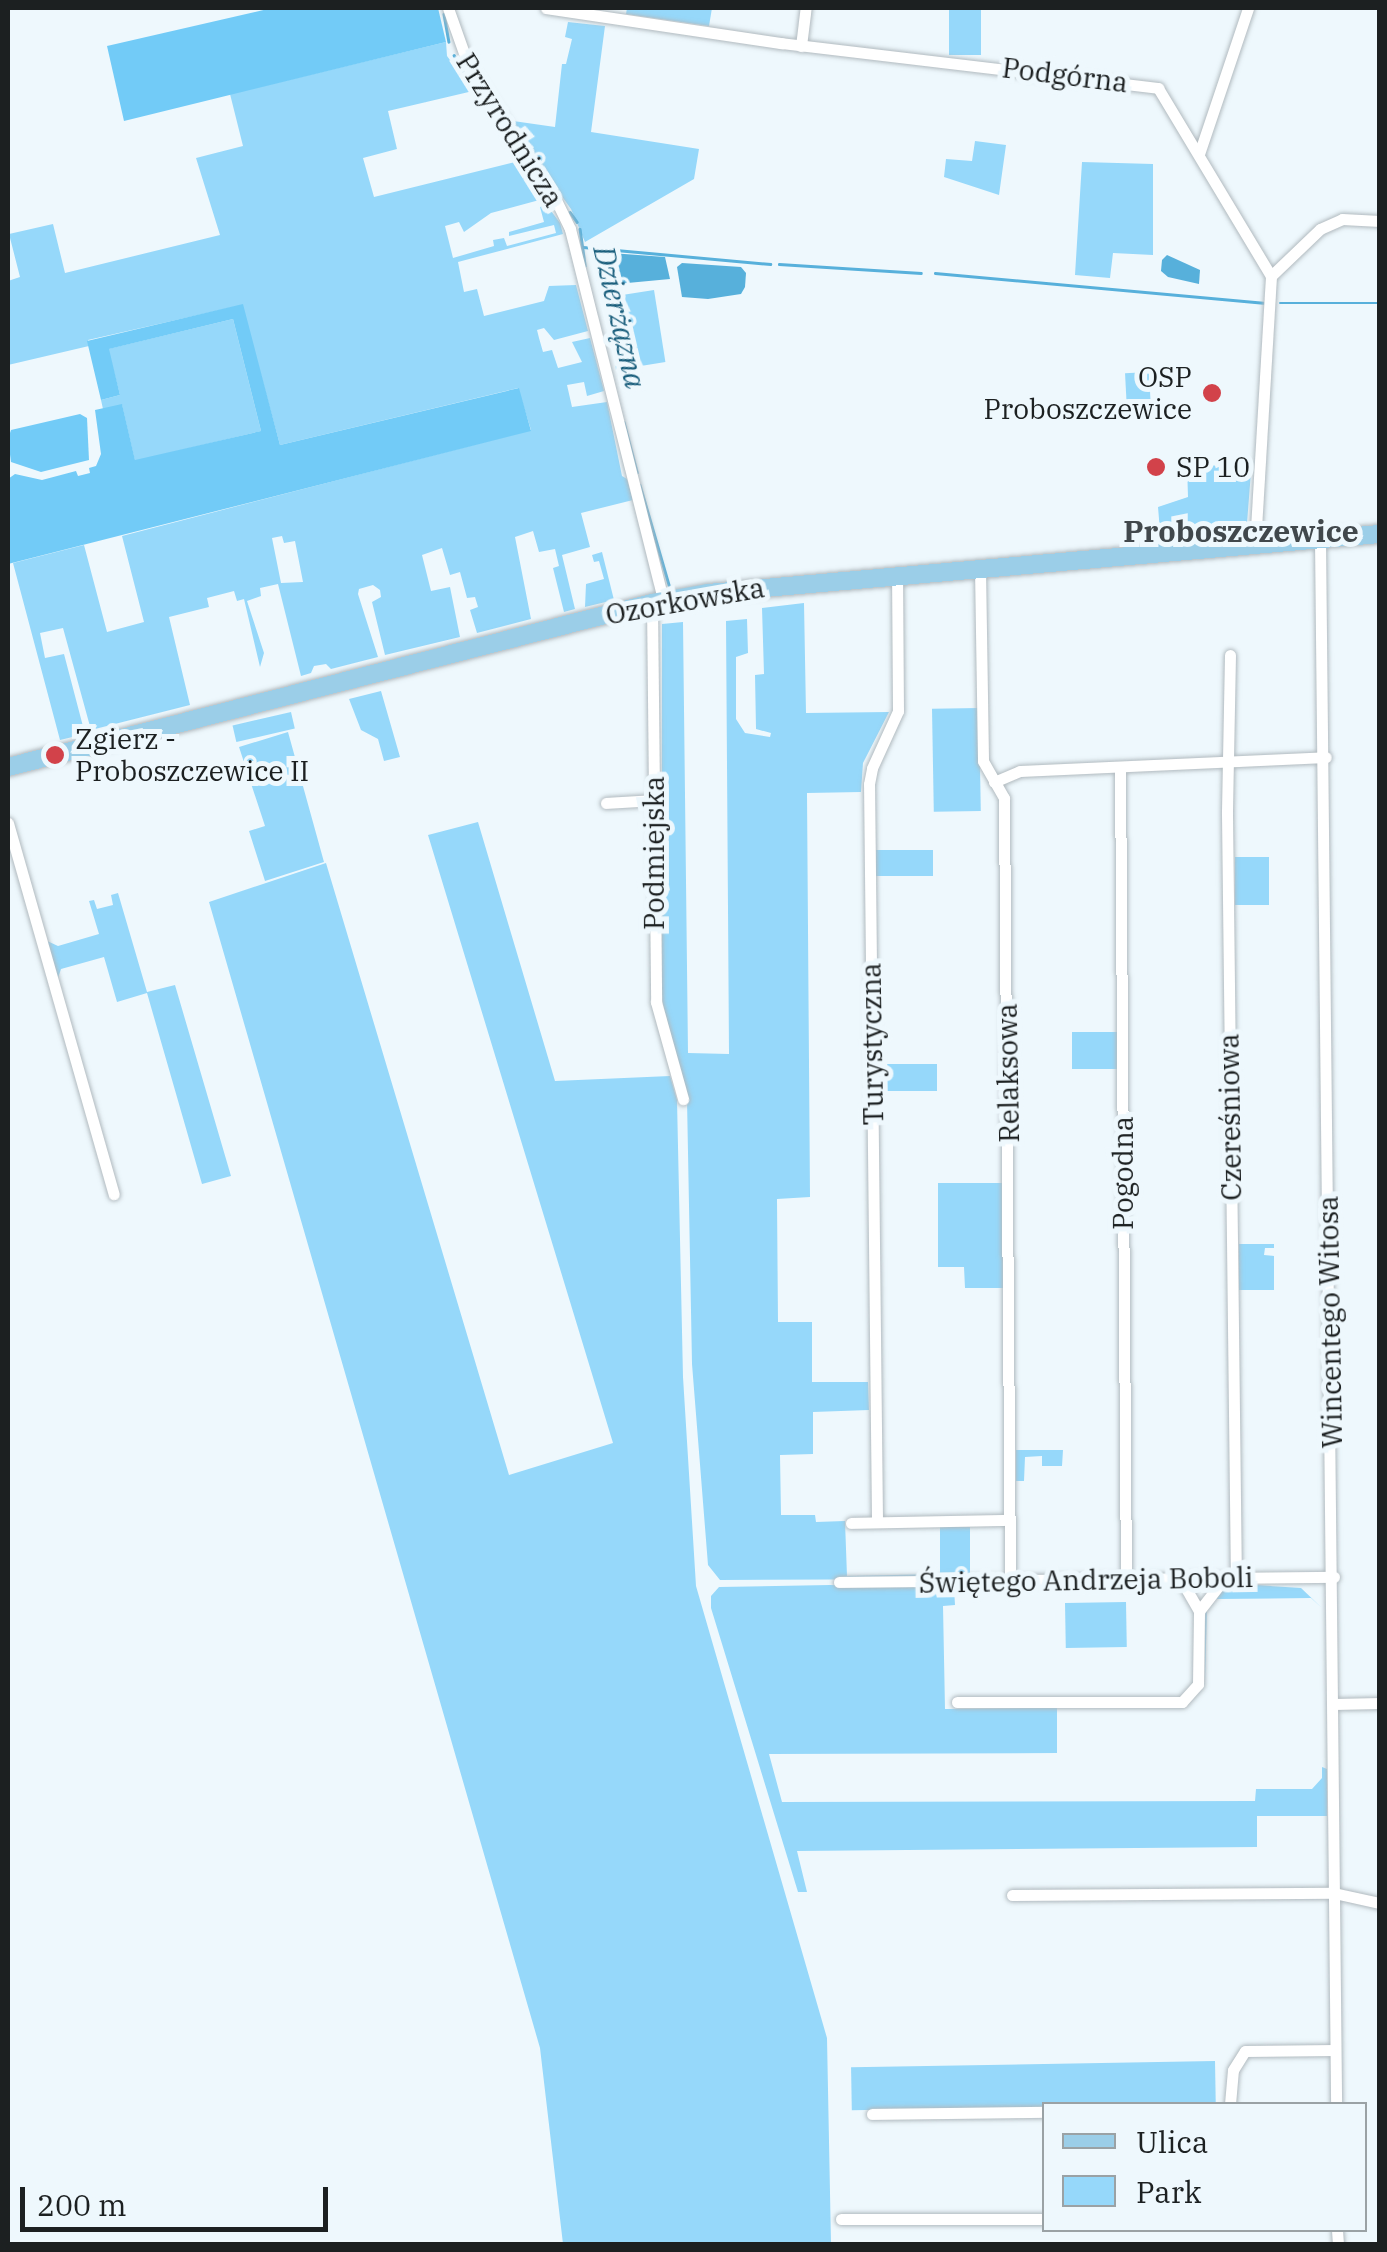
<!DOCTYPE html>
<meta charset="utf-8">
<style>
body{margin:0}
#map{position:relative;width:1387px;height:2252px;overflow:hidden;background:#eef8fd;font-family:"IBM Plex Serif",serif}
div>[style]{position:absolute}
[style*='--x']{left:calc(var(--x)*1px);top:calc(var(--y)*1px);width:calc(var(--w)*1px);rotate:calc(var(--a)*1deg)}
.green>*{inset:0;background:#96d8fa;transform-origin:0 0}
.forest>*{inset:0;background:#72cbf7}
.water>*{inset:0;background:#57b0db}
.stream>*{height:2.5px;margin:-1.25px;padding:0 1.25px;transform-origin:1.25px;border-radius:1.25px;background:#57b0db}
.roads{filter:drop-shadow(0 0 2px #b1babf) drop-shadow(0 0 2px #b1babf)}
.street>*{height:11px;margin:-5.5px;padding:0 5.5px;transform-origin:5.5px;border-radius:5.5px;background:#fff}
.primary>*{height:18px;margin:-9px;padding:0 9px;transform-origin:9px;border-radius:9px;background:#9bcee8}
.dots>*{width:28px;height:28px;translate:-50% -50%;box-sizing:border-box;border:5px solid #eef8fd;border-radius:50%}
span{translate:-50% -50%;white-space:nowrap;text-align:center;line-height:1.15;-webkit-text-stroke:10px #eef8fd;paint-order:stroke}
.street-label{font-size:28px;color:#1c2021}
.poi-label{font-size:28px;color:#1c2021}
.right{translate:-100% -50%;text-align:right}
.left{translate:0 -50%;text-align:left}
.water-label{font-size:30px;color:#1a5e7c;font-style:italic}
.neighbourhood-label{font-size:30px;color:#41484c;font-weight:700}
.frame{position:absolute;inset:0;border:10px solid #1c2021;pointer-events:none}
.legend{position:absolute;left:1042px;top:2102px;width:325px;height:130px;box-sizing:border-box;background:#eef8fd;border:2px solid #9aa2a5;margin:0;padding:12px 18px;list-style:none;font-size:30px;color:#1c2021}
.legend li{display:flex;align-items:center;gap:20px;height:50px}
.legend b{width:50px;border:2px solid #9aa2a5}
.scale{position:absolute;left:20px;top:2187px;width:308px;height:45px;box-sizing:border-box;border:5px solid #1c2021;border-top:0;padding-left:12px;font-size:30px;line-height:35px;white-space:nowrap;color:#1c2021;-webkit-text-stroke:8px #eef8fd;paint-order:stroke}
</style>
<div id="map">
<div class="green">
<div style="clip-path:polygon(627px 8px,712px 8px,709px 26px,626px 14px)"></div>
<div style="left:949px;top:8px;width:32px;height:47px"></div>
<div style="clip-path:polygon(568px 22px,605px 26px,591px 132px,699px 149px,694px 179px,585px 242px,571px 209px,507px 120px,555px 127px,562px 64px,566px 64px,572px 39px,565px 37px)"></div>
<div style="clip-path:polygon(evenodd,446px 42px,447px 56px,473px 91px,388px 111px,397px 149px,363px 158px,374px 197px,515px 162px,523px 170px,543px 199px,491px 213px,464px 232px,459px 222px,445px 226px,453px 258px,494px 246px,493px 240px,504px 238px,507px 246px,556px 233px,554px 225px,509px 236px,509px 232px,544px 222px,540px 207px,546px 204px,560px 223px,563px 234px,458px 262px,464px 292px,477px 289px,484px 316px,544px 301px,549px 286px,576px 285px,588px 331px,554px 340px,544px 328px,537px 330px,539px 338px,543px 352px,552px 350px,558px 368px,582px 362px,572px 342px,590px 338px,604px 391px,587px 396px,584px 382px,567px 385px,572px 407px,607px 402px,622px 476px,627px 479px,633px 500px,581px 513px,590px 547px,562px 555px,575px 609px,564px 612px,553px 568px,559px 566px,555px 549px,539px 552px,533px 531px,515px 537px,531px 619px,477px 633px,470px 610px,478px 607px,475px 597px,467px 598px,460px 572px,450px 575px,442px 548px,422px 555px,431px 591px,450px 587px,460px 637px,385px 655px,372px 602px,381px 597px,380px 590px,373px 585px,359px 589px,358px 594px,378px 657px,331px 669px,326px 664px,314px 666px,311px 673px,301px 676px,278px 584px,260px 588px,261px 596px,247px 601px,264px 653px,260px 667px,244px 599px,237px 601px,234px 591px,207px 598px,209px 607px,169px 617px,190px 705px,91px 730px,63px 628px,40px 633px,45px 658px,64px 654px,85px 734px,60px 740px,13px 563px,84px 545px,107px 632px,144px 622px,122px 536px,531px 430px,518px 388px,280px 445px,242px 305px,88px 340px,89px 346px,8px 365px,8px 281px,20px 277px,9px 234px,53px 224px,65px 273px,220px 235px,196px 158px,243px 146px,230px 94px,446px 42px,282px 536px,284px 543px,295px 541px,303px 582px,281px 583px,272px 538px,282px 536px)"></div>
<div style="clip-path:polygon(975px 141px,1006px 145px,999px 195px,944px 177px,946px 159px,972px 161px)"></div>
<div style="clip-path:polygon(1082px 162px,1153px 164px,1153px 255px,1113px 253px,1110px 278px,1075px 275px)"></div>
<div style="left:654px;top:290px;width:73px;height:50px;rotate:81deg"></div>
<div style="clip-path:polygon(233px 319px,261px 431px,135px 461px,122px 405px,103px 409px,101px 400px,120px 395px,108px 349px)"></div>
<div style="left:1149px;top:372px;width:38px;height:24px;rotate:87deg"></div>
<div style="clip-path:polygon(1187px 465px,1247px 466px,1251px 472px,1246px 536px,1161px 543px,1158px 507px,1188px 497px)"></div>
<div style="clip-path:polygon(602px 552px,614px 600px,585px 607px,586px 584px,604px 579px,599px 561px,594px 562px,592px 555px)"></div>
<div style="clip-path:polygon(804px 603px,806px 713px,889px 712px,863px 763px,861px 792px,807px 793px,810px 1197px,777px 1199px,778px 1322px,812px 1322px,812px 1382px,868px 1382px,869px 1410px,813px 1412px,813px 1454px,780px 1455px,781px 1515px,815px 1515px,816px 1522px,845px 1521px,847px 1576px,940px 1574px,940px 1527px,970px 1527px,970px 1573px,965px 1579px,720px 1580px,708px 1565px,692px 1364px,687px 1100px,662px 1000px,662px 624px,683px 622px,688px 1053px,729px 1054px,726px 621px,747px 619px,748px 653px,736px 657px,736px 719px,745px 733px,770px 737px,771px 733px,756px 729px,755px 675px,764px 674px,762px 608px)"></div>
<div style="clip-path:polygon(381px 691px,400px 757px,384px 761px,378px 739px,361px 730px,349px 699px)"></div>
<div style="left:979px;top:708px;width:103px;height:47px;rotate:89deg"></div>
<div style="left:291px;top:712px;width:17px;height:60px;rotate:77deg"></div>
<div style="clip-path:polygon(288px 732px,324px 862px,265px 881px,249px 831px,265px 826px,239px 747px)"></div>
<div style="clip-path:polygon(478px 822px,555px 1081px,670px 1076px,677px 1100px,683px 1377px,696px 1586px,827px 2038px,831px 2244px,563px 2244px,540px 2048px,209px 902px,326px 863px,509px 1475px,613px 1443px,428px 835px)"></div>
<div style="left:933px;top:850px;width:26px;height:57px;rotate:90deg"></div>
<div style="left:1269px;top:857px;width:48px;height:34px;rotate:90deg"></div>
<div style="clip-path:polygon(118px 893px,147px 992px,175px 985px,231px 1176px,202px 1184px,147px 993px,117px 1002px,104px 957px,61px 969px,57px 981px,45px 940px,58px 946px,99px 934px,89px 901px,94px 900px,97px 909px,113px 905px,111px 895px)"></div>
<div style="left:1117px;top:1032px;width:37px;height:45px;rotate:90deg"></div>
<div style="left:937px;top:1064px;width:27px;height:58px;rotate:90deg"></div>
<div style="clip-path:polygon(938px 1183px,1002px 1183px,1003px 1288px,965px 1288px,964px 1267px,938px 1267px)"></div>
<div style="clip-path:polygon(1239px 1244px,1274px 1244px,1274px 1248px,1265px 1248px,1264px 1255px,1274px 1256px,1274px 1290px,1239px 1290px)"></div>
<div style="clip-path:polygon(1016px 1450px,1063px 1450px,1062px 1466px,1042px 1466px,1042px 1456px,1025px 1457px,1024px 1481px,1016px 1481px)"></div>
<div style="clip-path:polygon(1242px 1584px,1301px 1588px,1322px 1608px,1311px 1598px,1216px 1599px,1207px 1609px,1205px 1681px,1205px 1608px,1223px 1588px)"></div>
<div style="clip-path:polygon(830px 1585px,954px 1588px,955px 1605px,943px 1606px,945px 1709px,1057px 1708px,1057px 1753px,769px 1754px,782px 1802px,1255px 1801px,1256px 1789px,1312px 1789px,1322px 1778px,1322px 1767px,1327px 1769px,1327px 1816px,1257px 1816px,1257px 1847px,797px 1851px,807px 1892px,798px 1892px,711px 1608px,711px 1596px,719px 1587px)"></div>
<div style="left:1126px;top:1602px;width:45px;height:61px;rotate:89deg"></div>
<div style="left:1215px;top:2061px;width:43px;height:364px;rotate:89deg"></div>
</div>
<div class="forest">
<div style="clip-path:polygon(272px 8px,438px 8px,446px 42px,124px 121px,107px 46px)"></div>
<div style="clip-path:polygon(243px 304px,280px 445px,519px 388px,531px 431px,8px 564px,8px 479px,15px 474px,42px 480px,76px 471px,78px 476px,90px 473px,89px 468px,96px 466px,101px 454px,95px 410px,122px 404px,135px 460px,261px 431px,233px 319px,109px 349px,120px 395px,101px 400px,87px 341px)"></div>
<div style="clip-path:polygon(80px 414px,87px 418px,89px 460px,41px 472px,11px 462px,8px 439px,11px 430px)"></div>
</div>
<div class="water">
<div style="clip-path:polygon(597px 252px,665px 257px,670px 279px,606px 285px,597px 281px,593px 257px)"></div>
<div style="clip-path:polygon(1167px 255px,1200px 270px,1199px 284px,1168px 277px,1161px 271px,1162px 260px)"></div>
<div style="clip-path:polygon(682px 263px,741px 267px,746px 273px,745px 287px,741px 294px,708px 299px,682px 297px,677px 267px)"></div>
</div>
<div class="stream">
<div style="--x:444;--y:14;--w:28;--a:80"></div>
<div style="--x:454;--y:55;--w:49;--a:59.2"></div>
<div style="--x:485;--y:105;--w:56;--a:57.4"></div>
<div style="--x:526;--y:167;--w:29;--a:59"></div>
<div style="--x:570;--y:212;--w:12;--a:55"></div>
<div style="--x:580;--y:229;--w:37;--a:82"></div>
<div style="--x:583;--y:247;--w:188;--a:5.2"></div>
<div style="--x:779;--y:264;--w:142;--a:3.6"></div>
<div style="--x:935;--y:273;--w:329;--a:5.2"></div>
<div style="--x:1280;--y:303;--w:100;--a:0"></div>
<div style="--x:624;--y:422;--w:52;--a:75.4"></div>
<div style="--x:640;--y:485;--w:104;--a:73.8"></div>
</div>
<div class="roads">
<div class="street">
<div style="--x:448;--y:8;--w:66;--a:70.5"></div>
<div style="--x:470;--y:70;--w:151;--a:56.3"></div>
<div style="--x:554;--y:196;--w:37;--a:64"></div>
<div style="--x:570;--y:229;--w:382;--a:75.9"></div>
<div style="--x:546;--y:8;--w:238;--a:8.5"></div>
<div style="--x:781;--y:43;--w:380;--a:6.8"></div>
<div style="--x:1158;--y:88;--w:219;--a:59"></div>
<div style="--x:1271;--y:276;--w:269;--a:93.4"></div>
<div style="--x:801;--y:46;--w:38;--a:-83"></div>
<div style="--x:1199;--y:154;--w:154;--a:-71.4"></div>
<div style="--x:1271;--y:276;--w:68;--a:-43.8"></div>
<div style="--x:1320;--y:229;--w:24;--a:-24"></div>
<div style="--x:1342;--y:219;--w:38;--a:3"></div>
<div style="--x:1320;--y:539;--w:1565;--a:89.41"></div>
<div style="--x:980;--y:568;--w:193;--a:89.1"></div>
<div style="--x:983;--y:761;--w:43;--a:60.4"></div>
<div style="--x:1004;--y:798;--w:785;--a:89.56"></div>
<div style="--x:652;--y:603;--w:399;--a:89.4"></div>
<div style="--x:656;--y:1002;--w:101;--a:74.4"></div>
<div style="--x:1230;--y:655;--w:159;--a:91.1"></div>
<div style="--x:1227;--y:814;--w:765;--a:89.33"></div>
<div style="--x:1120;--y:768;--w:811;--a:89.58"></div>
<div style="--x:994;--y:782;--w:28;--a:-23"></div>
<div style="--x:1020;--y:771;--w:306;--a:-2.6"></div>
<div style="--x:606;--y:803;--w:48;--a:-3.6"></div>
<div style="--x:8;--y:823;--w:386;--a:74.1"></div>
<div style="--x:877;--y:1520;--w:736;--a:-90.62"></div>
<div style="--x:869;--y:784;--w:16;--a:-79"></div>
<div style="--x:872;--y:768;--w:63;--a:-65.5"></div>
<div style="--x:898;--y:711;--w:136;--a:-90.4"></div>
<div style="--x:851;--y:1523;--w:158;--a:-1.1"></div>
<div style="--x:1180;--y:1578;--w:38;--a:60"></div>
<div style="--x:839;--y:1582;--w:495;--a:-0.6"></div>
<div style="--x:957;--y:1702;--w:225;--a:0"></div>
<div style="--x:1182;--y:1702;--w:24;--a:-48"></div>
<div style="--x:1198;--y:1684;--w:73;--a:-89.2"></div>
<div style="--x:1199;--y:1611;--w:41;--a:-52"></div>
<div style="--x:1334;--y:1704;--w:46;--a:-1.2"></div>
<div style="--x:1012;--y:1895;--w:322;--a:-0.4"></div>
<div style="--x:1334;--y:1893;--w:47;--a:12.3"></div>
<div style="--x:1230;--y:2104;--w:34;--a:-85"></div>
<div style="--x:1233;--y:2070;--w:22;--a:-58"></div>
<div style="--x:1245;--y:2051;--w:90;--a:-0.6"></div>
<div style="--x:872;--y:2114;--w:172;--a:-0.7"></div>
<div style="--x:841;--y:2219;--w:203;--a:0"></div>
<div style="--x:1337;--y:2230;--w:14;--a:86"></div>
</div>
<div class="primary">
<div style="--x:8;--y:767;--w:665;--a:-14.29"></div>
<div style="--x:652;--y:603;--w:57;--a:-10.1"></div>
<div style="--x:708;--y:593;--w:675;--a:-5.02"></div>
</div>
</div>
<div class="dots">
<div style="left:1212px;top:393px;background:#d2424a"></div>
<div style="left:1156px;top:467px;background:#d2424a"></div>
<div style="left:55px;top:755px;background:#d2424a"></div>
</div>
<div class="street-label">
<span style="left:1065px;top:75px;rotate:7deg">Podgórna</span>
<span style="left:510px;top:130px;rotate:58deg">Przyrodnicza</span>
<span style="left:685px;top:601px;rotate:-10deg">Ozorkowska</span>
<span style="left:654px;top:853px;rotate:-90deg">Podmiejska</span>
<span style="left:872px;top:1044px;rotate:-91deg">Turystyczna</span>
<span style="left:1008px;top:1073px;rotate:-91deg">Relaksowa</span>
<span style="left:1230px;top:1117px;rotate:-91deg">Czereśniowa</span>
<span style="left:1123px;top:1173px;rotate:-90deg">Pogodna</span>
<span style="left:1330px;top:1322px;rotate:-91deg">Wincentego Witosa</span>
<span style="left:1086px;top:1580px;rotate:-1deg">Świętego Andrzeja Boboli</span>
</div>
<div class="poi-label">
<span class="right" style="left:1192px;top:393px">OSP<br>Proboszczewice</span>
<span class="left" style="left:1176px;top:467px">SP 10</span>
<span class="left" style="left:75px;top:755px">Zgierz -<br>Proboszczewice II</span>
</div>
<div class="water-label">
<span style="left:620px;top:317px;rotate:77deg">Dzierżązna</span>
</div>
<div class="neighbourhood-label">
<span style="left:1241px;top:531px">Proboszczewice</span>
</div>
<div class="frame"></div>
<ul class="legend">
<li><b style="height:12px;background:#9bcee8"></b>Ulica</li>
<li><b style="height:28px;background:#96d8fa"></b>Park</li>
</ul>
<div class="scale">200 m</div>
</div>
